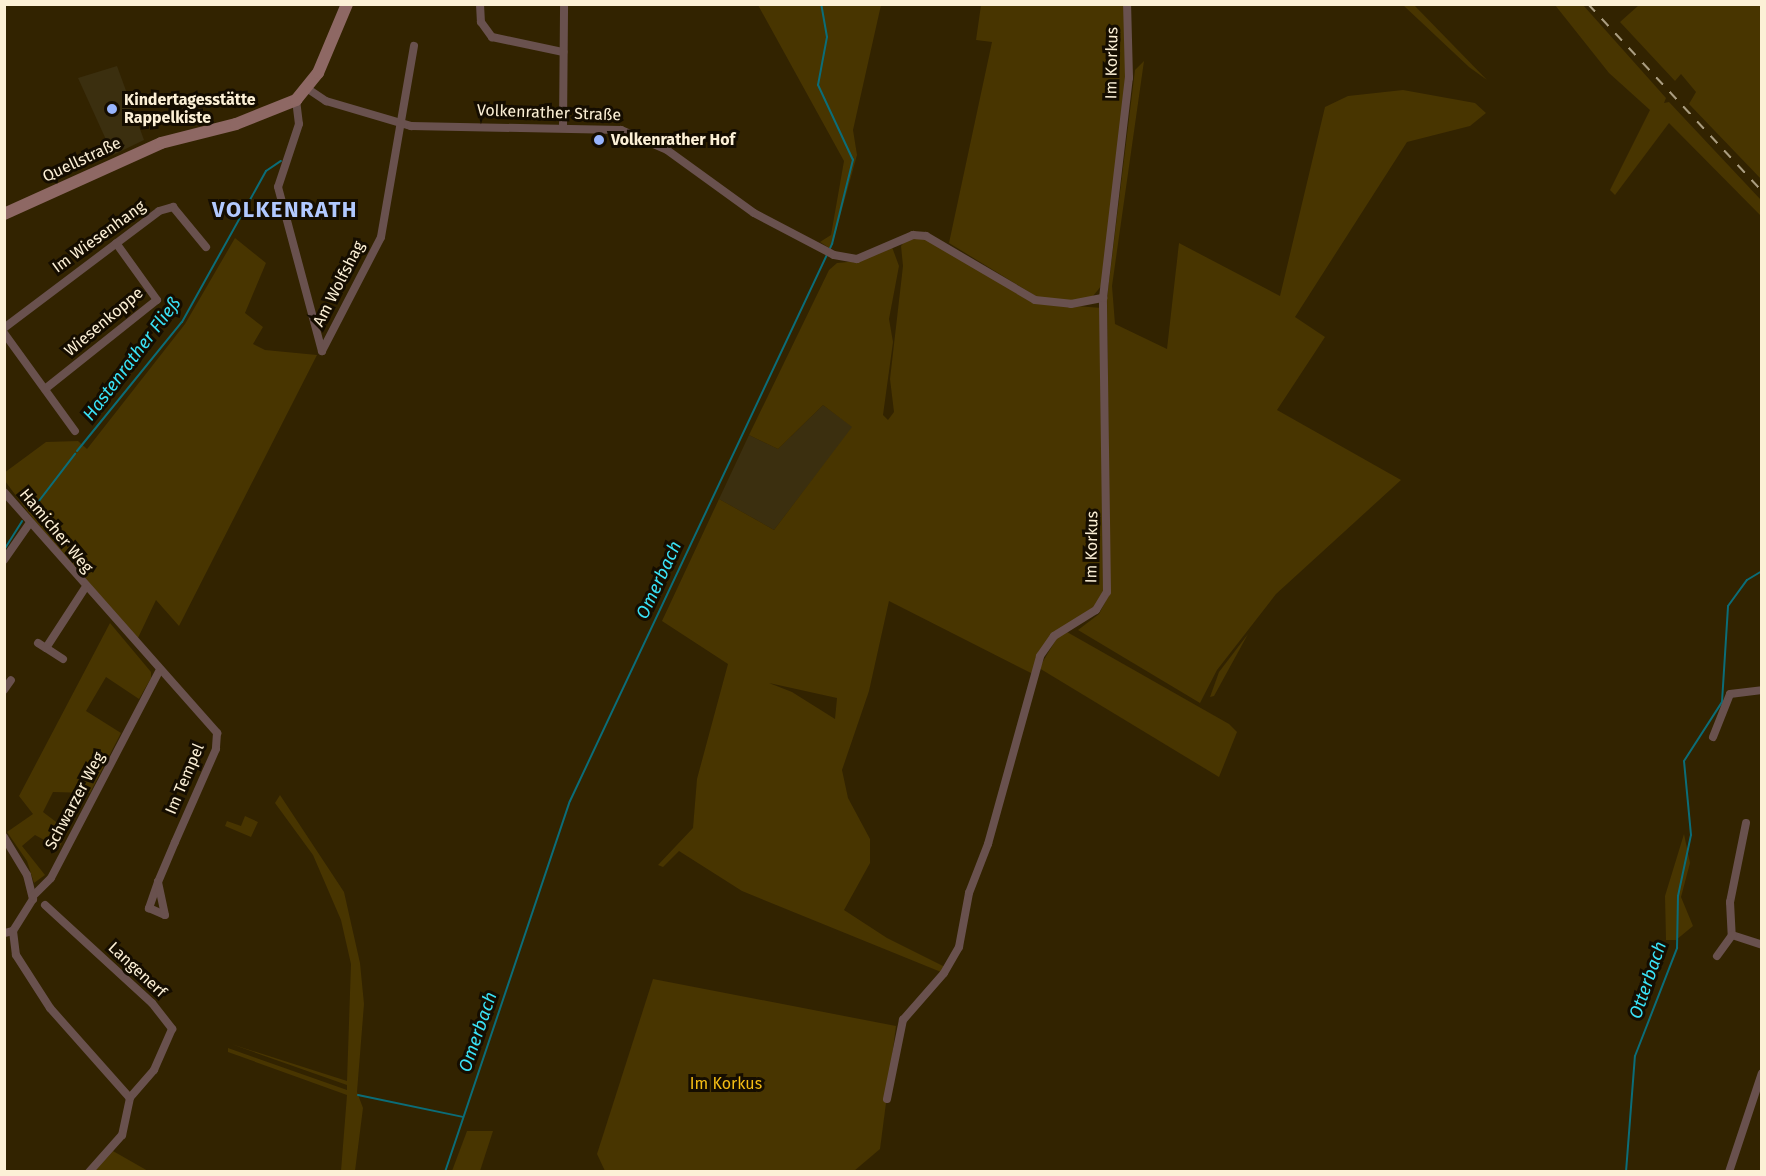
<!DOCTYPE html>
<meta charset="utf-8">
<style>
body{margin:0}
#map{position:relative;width:1766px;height:1176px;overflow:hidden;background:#322300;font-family:"Fira Sans",sans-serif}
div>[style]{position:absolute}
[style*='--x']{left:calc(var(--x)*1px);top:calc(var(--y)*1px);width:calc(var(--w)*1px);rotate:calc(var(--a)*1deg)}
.built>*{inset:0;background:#3b2f0f}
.green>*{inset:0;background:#483500}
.stream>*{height:2px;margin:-1px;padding:0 1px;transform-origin:1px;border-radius:1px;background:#0b6d78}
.minor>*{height:8px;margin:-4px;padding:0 4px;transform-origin:4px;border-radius:4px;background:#69514e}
.secondary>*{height:12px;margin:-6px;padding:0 6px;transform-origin:6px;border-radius:6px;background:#8e6864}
.rail>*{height:2px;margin-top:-1px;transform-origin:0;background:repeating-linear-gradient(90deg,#aa9d80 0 10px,transparent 0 20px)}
.dots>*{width:16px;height:16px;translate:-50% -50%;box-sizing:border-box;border:3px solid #150d00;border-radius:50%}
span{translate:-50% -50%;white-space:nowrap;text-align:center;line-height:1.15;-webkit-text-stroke:6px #150d00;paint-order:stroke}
.street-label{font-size:16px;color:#fcf0d6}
.poi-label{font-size:16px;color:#fcf0d6;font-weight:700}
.left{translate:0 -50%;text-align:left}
.park-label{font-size:16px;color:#f5bd14}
.water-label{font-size:18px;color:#3ae2f6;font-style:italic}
.district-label{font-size:22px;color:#b2c9ff;font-weight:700;letter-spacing:1.5px}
.frame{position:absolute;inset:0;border:6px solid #fcf0d6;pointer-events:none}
</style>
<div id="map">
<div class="built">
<div style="clip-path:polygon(117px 66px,144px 140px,113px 155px,78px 78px)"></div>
<div style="clip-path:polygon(823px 405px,853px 427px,774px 530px,719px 499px,749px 435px,778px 449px)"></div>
</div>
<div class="green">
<div style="clip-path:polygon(758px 5px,881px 5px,853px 130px,857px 155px,831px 249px,820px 242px,831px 235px,844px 161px)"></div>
<div style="clip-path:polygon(981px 5px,1124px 5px,1127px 69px,1102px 285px,1093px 296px,1071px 303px,1039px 298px,949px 243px,992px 42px,976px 40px)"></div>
<div style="clip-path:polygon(1403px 5px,1414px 5px,1487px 80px,1469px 67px)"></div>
<div style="clip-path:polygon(1555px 5px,1583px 5px,1666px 98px,1664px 103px,1669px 102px,1761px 200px,1761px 216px,1669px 123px,1615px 195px,1610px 190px,1650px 110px,1609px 73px)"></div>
<div style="clip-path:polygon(1639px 5px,1761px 5px,1761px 179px,1689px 104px,1696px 92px,1681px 74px,1675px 81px,1620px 22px)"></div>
<div style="clip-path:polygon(1144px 61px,1112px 286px,1115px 324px,1167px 349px,1179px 243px,1280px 296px,1325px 107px,1348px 96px,1403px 90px,1475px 103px,1486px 113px,1470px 126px,1407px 142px,1295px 317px,1325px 337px,1277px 410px,1401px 480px,1276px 594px,1217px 670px,1200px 703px,1078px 630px,1099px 614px,1110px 593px,1107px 298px,1135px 70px)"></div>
<div style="clip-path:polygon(235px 238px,266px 263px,245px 313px,263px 327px,253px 344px,265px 350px,317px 355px,179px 626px,156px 600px,137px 640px,34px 520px,5px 481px,4px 473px,46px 442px,78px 441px,87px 449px,185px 324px)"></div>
<div style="clip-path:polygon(evenodd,926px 238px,1036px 303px,1102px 308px,1103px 592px,1094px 608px,1053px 634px,1033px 674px,889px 601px,869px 691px,842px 770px,848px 798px,870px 839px,870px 863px,844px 910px,887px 938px,945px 967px,941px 972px,742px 891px,679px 851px,663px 867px,658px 865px,693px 828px,697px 779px,728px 664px,662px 621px,719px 499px,774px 530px,852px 427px,823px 405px,778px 449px,749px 435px,829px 270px,837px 263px,858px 261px,892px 247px,899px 266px,889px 319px,893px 342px,883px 415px,888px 420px,894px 412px,890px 379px,903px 266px,901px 246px,906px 240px,926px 238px,769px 683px,837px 698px,835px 719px,792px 692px,769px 683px)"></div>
<div style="clip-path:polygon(110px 623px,151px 672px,151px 678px,139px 699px,106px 677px,86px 711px,121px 733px,90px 793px,53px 792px,43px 812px,68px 831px,59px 848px,35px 835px,22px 846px,45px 875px,34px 883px,27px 861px,7px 832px,33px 814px,19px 796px)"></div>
<div style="clip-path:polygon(1067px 632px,1229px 724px,1237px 732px,1219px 777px,1039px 668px,1057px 638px)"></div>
<div style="clip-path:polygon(1248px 634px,1214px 696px,1210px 697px,1219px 672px)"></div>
<div style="clip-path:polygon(280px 795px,344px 892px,360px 963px,364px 1004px,357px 1092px,363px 1108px,355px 1171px,341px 1171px,347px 1095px,228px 1052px,228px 1048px,347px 1090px,347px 1085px,231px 1044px,347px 1081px,351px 964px,341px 920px,313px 855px,275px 803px)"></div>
<div style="clip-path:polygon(245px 816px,258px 822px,251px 837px,225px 826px,227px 821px,241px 826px)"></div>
<div style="clip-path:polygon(1684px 834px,1690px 863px,1681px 897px,1693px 926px,1676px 940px,1666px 940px,1665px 896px)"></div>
<div style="clip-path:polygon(653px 979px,896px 1026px,880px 1149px,854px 1171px,605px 1171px,597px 1154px)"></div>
<div style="clip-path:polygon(467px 1131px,493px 1131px,480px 1171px,452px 1171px)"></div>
<div style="clip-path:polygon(113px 1151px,148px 1171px,94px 1172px)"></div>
</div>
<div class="stream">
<div style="--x:77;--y:451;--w:166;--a:-50.9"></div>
<div style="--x:182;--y:322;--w:173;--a:-60.9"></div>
<div style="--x:266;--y:171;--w:18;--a:-34"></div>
<div style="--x:32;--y:510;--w:71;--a:-52.5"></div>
<div style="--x:4;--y:550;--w:34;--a:-58"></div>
<div style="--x:358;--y:1095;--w:107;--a:11.8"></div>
<div style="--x:445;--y:1172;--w:391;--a:-71.4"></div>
<div style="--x:570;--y:801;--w:616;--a:-64.81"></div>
<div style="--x:832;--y:244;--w:87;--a:-76"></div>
<div style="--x:853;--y:160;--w:83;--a:-115"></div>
<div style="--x:818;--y:85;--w:49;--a:-79.4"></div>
<div style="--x:827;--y:37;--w:34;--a:-100"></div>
<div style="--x:1626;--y:1172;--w:116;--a:-85.6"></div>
<div style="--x:1635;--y:1056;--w:116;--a:-68.7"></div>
<div style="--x:1677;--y:948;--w:52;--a:-88.9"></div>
<div style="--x:1678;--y:896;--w:62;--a:-78"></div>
<div style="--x:1691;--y:835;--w:74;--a:-95.4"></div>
<div style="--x:1684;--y:761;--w:70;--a:-57.2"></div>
<div style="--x:1722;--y:702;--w:96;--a:-86.4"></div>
<div style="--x:1728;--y:606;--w:32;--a:-54"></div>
<div style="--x:1747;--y:580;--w:17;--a:-31"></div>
</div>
<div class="minor">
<div style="--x:480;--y:4;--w:18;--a:87"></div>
<div style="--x:481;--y:22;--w:19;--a:54"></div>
<div style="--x:492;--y:37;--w:73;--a:11.9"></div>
<div style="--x:308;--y:89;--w:22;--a:34"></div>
<div style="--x:326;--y:101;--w:89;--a:16.4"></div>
<div style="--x:411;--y:126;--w:210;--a:1.1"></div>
<div style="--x:621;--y:130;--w:50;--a:23.5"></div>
<div style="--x:667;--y:150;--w:107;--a:35.9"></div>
<div style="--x:754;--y:213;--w:90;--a:27.7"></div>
<div style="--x:834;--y:255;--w:23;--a:10"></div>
<div style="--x:857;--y:259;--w:61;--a:-23.2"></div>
<div style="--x:913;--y:235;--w:13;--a:4"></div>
<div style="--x:926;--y:236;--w:126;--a:30.4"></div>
<div style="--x:1035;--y:300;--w:36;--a:6"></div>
<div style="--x:1071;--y:304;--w:33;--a:-11"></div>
<div style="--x:296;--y:100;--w:24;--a:83"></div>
<div style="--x:299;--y:124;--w:66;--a:108.4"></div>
<div style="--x:278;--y:187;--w:170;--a:75"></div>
<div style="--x:563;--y:127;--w:123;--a:-89.5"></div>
<div style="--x:4;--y:328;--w:194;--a:-37"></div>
<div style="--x:159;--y:211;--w:15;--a:-16"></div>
<div style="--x:173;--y:207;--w:52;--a:50.5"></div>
<div style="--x:4;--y:333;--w:121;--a:54.1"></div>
<div style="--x:322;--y:351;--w:128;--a:-62.6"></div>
<div style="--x:381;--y:237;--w:194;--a:-80.2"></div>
<div style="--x:45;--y:389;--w:143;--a:-38.5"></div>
<div style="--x:157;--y:300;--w:70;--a:-125.7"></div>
<div style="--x:4;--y:492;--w:322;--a:48.5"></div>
<div style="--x:217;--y:733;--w:16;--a:94"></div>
<div style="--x:216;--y:749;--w:102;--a:113.8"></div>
<div style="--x:175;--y:842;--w:43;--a:113"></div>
<div style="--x:158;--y:882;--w:28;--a:109"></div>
<div style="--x:149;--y:908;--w:17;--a:24"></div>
<div style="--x:165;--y:915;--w:34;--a:-102"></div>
<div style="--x:4;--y:560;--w:44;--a:-55.2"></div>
<div style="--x:38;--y:643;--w:9;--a:32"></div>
<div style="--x:63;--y:659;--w:20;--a:-147"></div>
<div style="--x:46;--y:648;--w:72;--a:-57"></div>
<div style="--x:4;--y:690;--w:12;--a:-55"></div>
<div style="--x:1713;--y:737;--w:46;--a:-68.4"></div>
<div style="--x:1730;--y:694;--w:32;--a:-7"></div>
<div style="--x:1746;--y:823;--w:81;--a:101.4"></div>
<div style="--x:1730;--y:902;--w:33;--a:87"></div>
<div style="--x:1732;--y:935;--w:32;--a:18"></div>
<div style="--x:4;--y:837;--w:44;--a:58.8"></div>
<div style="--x:27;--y:875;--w:25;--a:76"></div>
<div style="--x:33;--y:899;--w:38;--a:122"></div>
<div style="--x:13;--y:931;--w:9;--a:167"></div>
<div style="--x:33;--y:896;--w:25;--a:-45"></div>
<div style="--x:51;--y:878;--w:233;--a:-62.4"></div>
<div style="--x:45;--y:905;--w:145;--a:42.5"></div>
<div style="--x:152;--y:1003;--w:33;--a:52"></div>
<div style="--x:172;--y:1029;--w:45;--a:113.7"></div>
<div style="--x:154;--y:1070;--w:37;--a:131"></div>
<div style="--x:130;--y:1098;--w:38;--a:102"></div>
<div style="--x:122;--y:1135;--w:50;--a:131.7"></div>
<div style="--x:13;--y:931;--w:24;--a:83"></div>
<div style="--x:16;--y:955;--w:63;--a:57.3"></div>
<div style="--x:50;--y:1008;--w:120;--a:48.4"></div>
<div style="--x:1717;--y:956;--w:26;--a:-54"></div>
<div style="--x:887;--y:1099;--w:81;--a:-78.6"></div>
<div style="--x:903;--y:1020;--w:62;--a:-48.9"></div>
<div style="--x:944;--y:973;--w:30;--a:-60"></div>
<div style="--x:959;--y:947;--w:55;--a:-79.5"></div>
<div style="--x:969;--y:893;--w:53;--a:-68.8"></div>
<div style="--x:988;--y:844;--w:195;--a:-74.5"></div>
<div style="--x:1040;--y:656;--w:24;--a:-55"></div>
<div style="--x:1054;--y:636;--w:49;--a:-31.8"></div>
<div style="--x:1096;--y:610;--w:21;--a:-59"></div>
<div style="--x:1107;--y:592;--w:294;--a:-90.8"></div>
<div style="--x:1103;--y:298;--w:222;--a:-83.3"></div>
<div style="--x:1129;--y:78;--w:74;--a:-91.5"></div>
<div style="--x:1729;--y:1172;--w:104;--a:-71.6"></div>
</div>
<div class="secondary">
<div style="--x:4;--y:214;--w:172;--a:-24.3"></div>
<div style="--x:161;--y:143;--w:77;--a:-14.2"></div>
<div style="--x:236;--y:124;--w:65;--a:-21.8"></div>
<div style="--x:296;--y:100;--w:35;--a:-51"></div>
<div style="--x:318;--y:73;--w:75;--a:-67.2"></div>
</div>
<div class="rail">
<div style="--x:1588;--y:4;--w:255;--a:47.1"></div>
</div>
<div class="dots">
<div style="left:112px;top:109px;background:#98b5fd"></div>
<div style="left:599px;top:140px;background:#98b5fd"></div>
</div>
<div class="street-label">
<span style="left:1112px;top:63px;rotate:-89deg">Im Korkus</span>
<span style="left:549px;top:113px;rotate:2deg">Volkenrather Straße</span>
<span style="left:82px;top:160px;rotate:-25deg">Quellstraße</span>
<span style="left:99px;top:237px;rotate:-36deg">Im Wiesenhang</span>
<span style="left:339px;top:284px;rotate:-63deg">Am Wolfshag</span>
<span style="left:104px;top:322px;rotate:-40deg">Wiesenkoppe</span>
<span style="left:56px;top:531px;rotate:50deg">Hamicher Weg</span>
<span style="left:1092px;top:547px;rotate:-89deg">Im Korkus</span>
<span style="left:185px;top:779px;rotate:-67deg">Im Tempel</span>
<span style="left:75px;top:801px;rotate:-62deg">Schwarzer Weg</span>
<span style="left:137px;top:970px;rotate:43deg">Langenerf</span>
</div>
<div class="poi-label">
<span class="left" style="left:124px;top:109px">Kindertagesstätte<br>Rappelkiste</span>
<span class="left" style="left:611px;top:140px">Volkenrather Hof</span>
</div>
<div class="park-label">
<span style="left:726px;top:1084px">Im Korkus</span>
</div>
<div class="water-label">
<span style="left:132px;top:359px;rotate:-53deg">Hastenrather Fließ</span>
<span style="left:659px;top:580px;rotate:-65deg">Omerbach</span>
<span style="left:1648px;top:980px;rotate:-71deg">Otterbach</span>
<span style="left:478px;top:1032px;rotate:-71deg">Omerbach</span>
</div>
<div class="district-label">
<span style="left:285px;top:210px">VOLKENRATH</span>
</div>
<div class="frame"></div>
</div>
